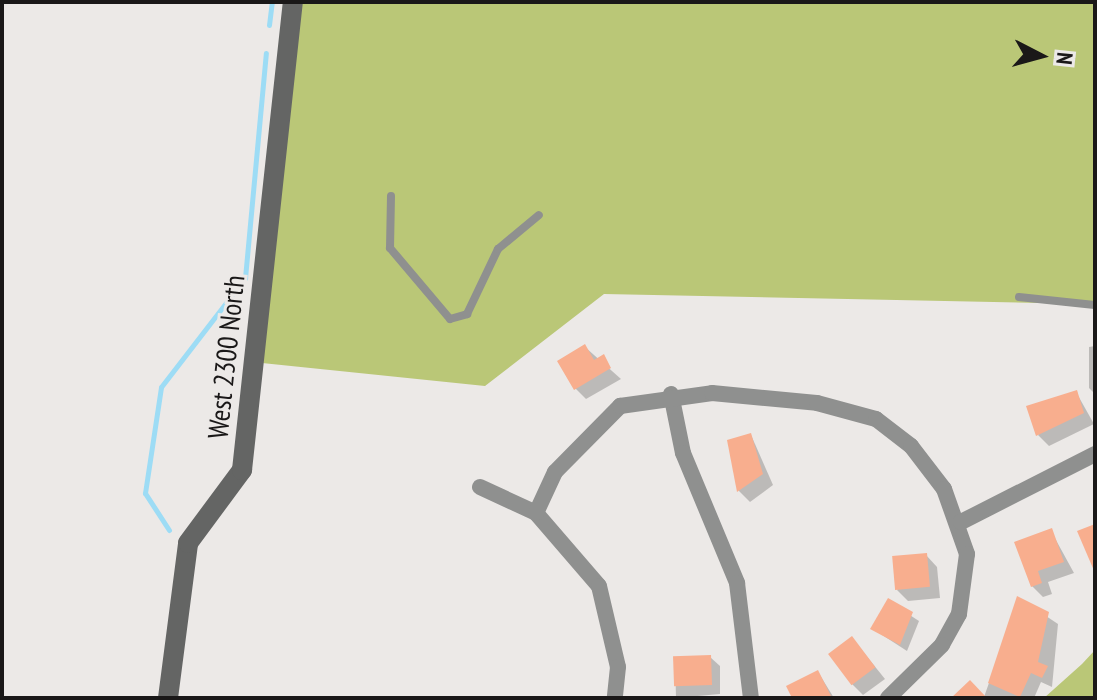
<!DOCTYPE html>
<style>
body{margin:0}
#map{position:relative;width:1097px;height:700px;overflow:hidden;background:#ece9e7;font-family:"PT Sans Narrow",sans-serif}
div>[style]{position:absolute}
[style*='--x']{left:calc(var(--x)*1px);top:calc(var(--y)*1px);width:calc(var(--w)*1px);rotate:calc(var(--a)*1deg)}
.green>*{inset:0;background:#bac777}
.shadow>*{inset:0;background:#0003}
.stream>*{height:5px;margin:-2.5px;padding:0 2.5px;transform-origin:2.5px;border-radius:2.5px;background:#9ddcf5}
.building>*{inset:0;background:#f8ae8e;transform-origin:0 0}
.lane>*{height:8px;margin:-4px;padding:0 4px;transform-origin:4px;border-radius:4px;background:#8f908f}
.street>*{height:16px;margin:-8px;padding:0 8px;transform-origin:8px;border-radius:8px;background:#8f908f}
.secondary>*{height:20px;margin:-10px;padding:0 10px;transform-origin:10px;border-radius:10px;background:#646564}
span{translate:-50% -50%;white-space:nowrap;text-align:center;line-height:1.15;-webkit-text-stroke:6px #ece9e7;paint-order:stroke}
.street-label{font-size:28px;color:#1a1818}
.frame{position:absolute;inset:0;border:4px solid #1a1818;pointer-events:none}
.north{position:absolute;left:1001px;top:16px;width:80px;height:80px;-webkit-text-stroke:6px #ece9e7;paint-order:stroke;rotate:96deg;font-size:22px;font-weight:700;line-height:32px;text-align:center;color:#1a1818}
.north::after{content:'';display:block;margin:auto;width:28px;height:36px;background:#1a1818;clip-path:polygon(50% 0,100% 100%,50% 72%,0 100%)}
</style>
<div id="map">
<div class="green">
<div style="clip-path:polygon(302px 2px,1095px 2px,1095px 304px,604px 294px,485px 386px,262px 363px)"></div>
<div style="clip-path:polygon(1095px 650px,1095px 698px,1044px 698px,1082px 664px)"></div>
</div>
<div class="shadow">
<div style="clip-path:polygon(1095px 346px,1095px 394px,1089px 388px,1089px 347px)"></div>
<div style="clip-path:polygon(585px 347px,621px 379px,586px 399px,575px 388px)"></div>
<div style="clip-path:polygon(1076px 392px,1094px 424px,1049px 446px,1038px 435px)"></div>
<div style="clip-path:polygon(751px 435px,773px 485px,750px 502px,739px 491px,730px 441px)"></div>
<div style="clip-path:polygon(1051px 531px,1074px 573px,1048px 582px,1052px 594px,1043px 597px,1032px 586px)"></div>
<div style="clip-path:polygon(926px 555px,937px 567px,940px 598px,908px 601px,897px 590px)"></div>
<div style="clip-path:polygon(1019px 598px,1058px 624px,1052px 687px,1041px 682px,1034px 698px,955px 698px,984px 697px)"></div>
<div style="clip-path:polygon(888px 601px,919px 621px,907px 651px,873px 629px)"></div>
<div style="clip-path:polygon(852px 638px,885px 679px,863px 695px,852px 684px)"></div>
<div style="clip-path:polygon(710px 657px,720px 666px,720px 694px,676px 698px,675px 658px)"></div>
<div style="clip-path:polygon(818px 672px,834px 698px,794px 698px)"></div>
</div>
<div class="stream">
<div style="--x:269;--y:25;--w:23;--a:-83"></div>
<div style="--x:169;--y:530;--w:44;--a:-123"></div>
<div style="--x:145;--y:493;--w:107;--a:-81.4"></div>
<div style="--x:161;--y:387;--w:138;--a:-52.4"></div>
<div style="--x:245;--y:278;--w:226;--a:-84.7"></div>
</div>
<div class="building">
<div style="clip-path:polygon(585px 344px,594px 360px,604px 354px,611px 368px,574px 390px,557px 361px)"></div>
<div style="clip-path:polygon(1077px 390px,1084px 413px,1036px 436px,1026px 406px)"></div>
<div style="clip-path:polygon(751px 433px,763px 474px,737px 492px,727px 440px)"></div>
<div style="clip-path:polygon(1095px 524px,1095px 573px,1077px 531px)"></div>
<div style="clip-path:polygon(1052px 528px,1064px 562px,1038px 571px,1042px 583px,1031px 587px,1014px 542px)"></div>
<div style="left:927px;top:553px;width:34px;height:35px;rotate:85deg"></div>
<div style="clip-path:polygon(1017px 596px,1049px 612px,1038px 662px,1048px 666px,1042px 678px,1031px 673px,1020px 697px,988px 683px)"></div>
<div style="clip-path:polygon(888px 598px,913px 612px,900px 645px,870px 629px)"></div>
<div style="left:852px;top:636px;width:39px;height:30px;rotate:53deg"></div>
<div style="left:711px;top:655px;width:30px;height:38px;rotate:88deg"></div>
<div style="clip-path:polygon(818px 670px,832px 698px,792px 698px,786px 686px)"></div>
<div style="clip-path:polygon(970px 680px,987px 698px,951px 698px)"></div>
</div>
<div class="lane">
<div style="--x:391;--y:196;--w:52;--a:91.1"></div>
<div style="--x:390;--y:248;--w:93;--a:49.8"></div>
<div style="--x:450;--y:319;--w:18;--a:-16"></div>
<div style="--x:467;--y:314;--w:72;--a:-64.5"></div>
<div style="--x:498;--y:249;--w:53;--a:-39.7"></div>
<div style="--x:1019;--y:297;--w:76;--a:6"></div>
</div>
<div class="street">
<div style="--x:671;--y:394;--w:60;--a:78.5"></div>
<div style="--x:683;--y:453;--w:141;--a:67.4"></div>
<div style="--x:737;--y:583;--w:116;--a:83.1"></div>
<div style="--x:480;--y:487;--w:62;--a:24.9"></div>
<div style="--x:536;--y:513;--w:96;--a:49.2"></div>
<div style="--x:599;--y:586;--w:83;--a:76.8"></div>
<div style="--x:618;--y:667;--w:31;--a:96"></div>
<div style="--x:536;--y:513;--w:45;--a:-65.1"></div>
<div style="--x:555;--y:472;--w:93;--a:-45.4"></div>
<div style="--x:620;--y:406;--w:93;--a:-8"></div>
<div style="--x:712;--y:393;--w:105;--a:5.4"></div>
<div style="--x:817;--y:403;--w:61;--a:15.2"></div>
<div style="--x:876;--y:419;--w:44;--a:37.6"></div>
<div style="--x:911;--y:446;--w:54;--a:52.5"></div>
<div style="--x:944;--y:489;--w:69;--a:70.5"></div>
<div style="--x:967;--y:554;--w:61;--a:97.6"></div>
<div style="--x:959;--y:614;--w:35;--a:119"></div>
<div style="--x:942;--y:645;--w:76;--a:135.5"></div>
<div style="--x:961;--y:522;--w:150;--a:-26.9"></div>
</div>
<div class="secondary">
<div style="--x:168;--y:698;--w:156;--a:-82.6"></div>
<div style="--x:188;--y:543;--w:91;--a:-53.5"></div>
<div style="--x:242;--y:470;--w:471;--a:-83.8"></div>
</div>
<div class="street-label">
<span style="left:226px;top:357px;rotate:-84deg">West 2300 North</span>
</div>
<div class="frame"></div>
<div class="north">N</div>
</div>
